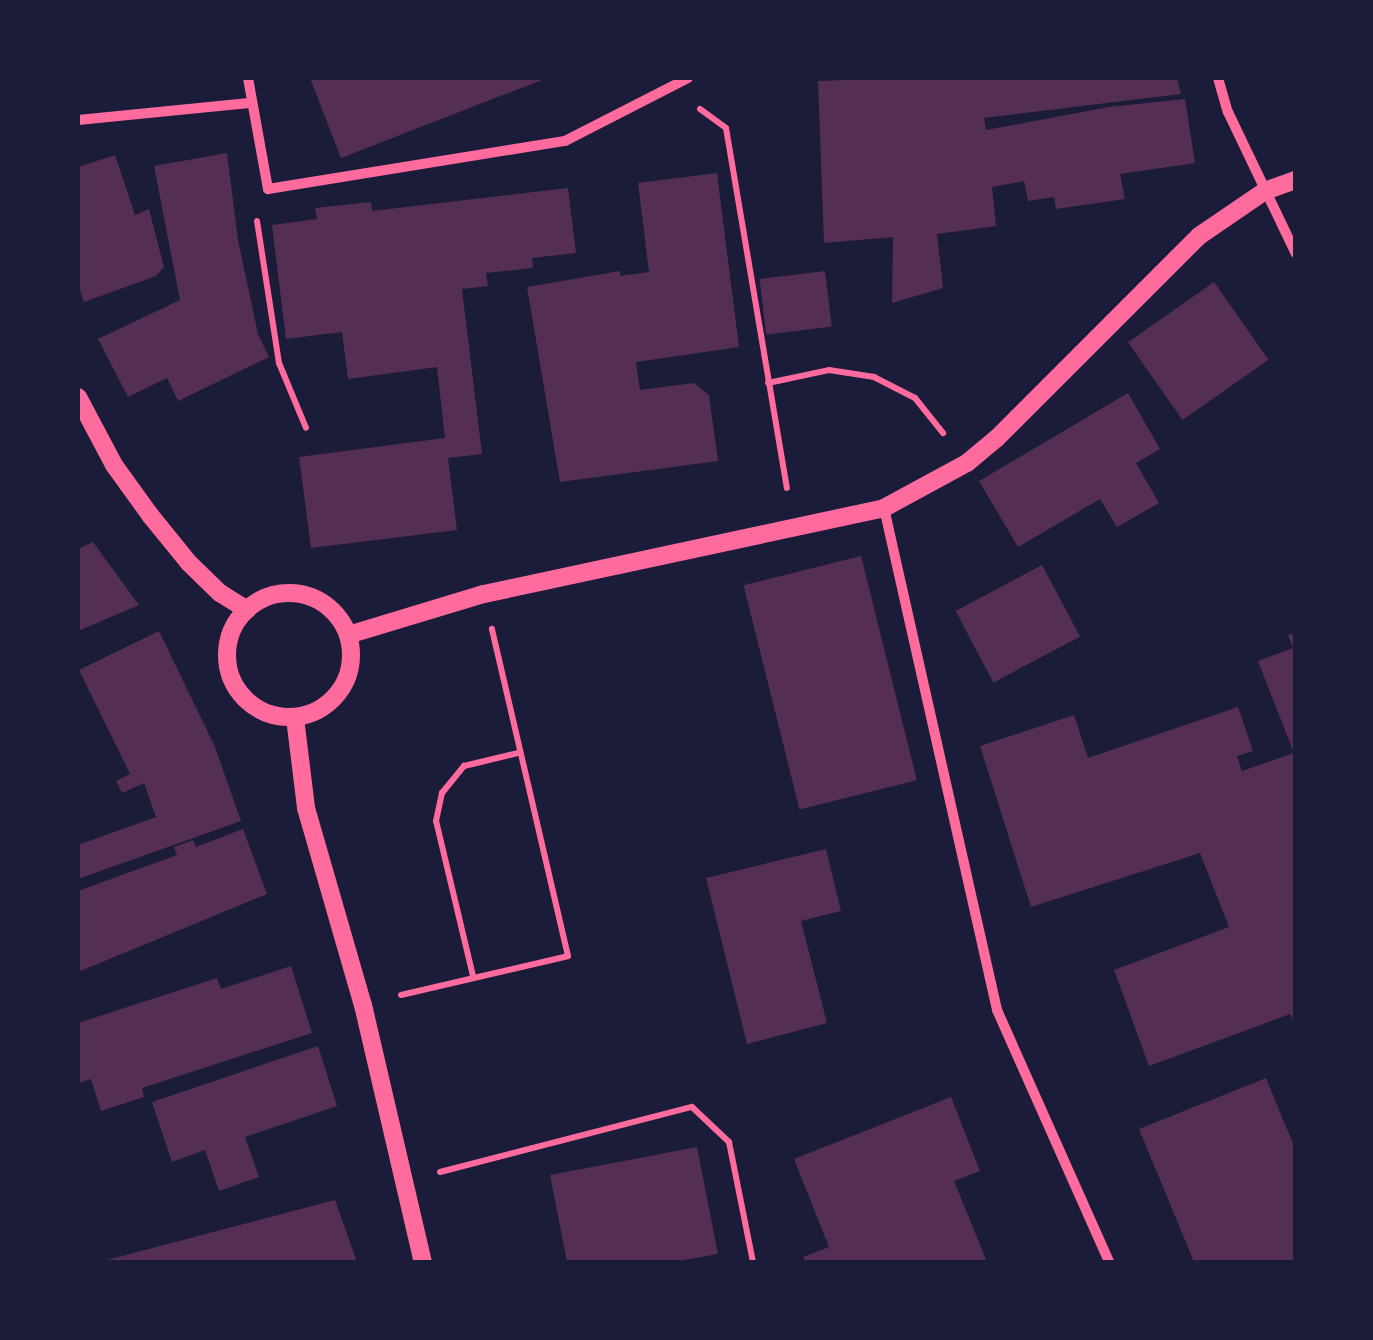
<!DOCTYPE html>
<style>
body{margin:0}
#map{position:relative;width:1373px;height:1340px;overflow:hidden;background:#1b1b3a;font-family:"Source Sans 3",sans-serif}
div>[style]{position:absolute}
[style*='--x']{left:calc(var(--x)*1px);top:calc(var(--y)*1px);width:calc(var(--w)*1px);rotate:calc(var(--a)*1deg)}
.building>*{inset:0;background:#542f53;transform-origin:0 0}
.path>*{height:6px;margin:-3px;padding:0 3px;transform-origin:3px;border-radius:3px;background:#ff6b9d}
.minor>*{height:10px;margin:-5px;padding:0 5px;transform-origin:5px;border-radius:5px;background:#ff6b9d}
.tertiary>*{height:18px;margin:-9px;padding:0 9px;transform-origin:9px;border-radius:9px;background:#ff6b9d}
.tertiary>.ring{margin:-9px;padding:0;box-sizing:content-box;background:none;border:18px solid #ff6b9d;border-radius:50%}
span{translate:-50% -50%;white-space:nowrap;text-align:center;line-height:1.15;-webkit-text-stroke:8px #1b1b3a;paint-order:stroke}
.frame{position:absolute;inset:0;border:80px solid #1b1b3a;pointer-events:none}
</style>
<div id="map">
<div class="building">
<div style="clip-path:polygon(310px 78px,547px 78px,341px 158px)"></div>
<div style="clip-path:polygon(901px 78px,1177px 78px,1181px 94px,984px 118px,986px 130px,1109px 107px,1185px 99px,1195px 163px,1120px 174px,1125px 199px,1056px 209px,1054px 197px,1028px 201px,1024px 181px,992px 187px,996px 226px,937px 234px,943px 288px,892px 303px,893px 237px,824px 243px,818px 81px)"></div>
<div style="clip-path:polygon(227px 153px,238px 240px,258px 334px,269px 357px,178px 401px,167px 378px,128px 397px,98px 339px,180px 300px,154px 166px)"></div>
<div style="clip-path:polygon(115px 155px,135px 215px,149px 209px,164px 267px,156px 276px,84px 302px,78px 284px,78px 167px)"></div>
<div style="clip-path:polygon(717px 173px,739px 347px,636px 362px,640px 390px,694px 383px,709px 395px,718px 461px,560px 482px,527px 287px,620px 271px,620px 276px,649px 272px,638px 183px)"></div>
<div style="clip-path:polygon(568px 188px,576px 253px,532px 258px,533px 268px,486px 273px,488px 286px,462px 289px,482px 454px,448px 458px,457px 530px,311px 548px,299px 457px,445px 438px,437px 367px,348px 379px,342px 332px,286px 339px,272px 225px,317px 219px,315px 208px,371px 202px,372px 211px)"></div>
<div style="left:825px;top:271px;width:56px;height:66px;rotate:83deg"></div>
<div style="left:1214px;top:282px;width:95px;height:105px;rotate:55deg"></div>
<div style="clip-path:polygon(1128px 393px,1160px 449px,1136px 463px,1159px 503px,1117px 527px,1100px 499px,1018px 547px,979px 481px)"></div>
<div style="clip-path:polygon(93px 542px,139px 605px,78px 631px,78px 549px)"></div>
<div style="left:861px;top:556px;width:231px;height:121px;rotate:76deg"></div>
<div style="left:1042px;top:565px;width:81px;height:98px;rotate:62deg"></div>
<div style="clip-path:polygon(159px 631px,215px 747px,241px 821px,78px 879px,78px 845px,156px 817px,144px 783px,122px 793px,116px 781px,130px 774px,79px 670px)"></div>
<div style="clip-path:polygon(1296px 633px,1296px 1026px,1290px 1014px,1149px 1066px,1114px 970px,1229px 927px,1200px 853px,1031px 907px,980px 746px,1074px 715px,1088px 758px,1238px 707px,1253px 751px,1237px 756px,1242px 771px,1294px 753px,1258px 661px,1293px 648px,1288px 635px)"></div>
<div style="clip-path:polygon(243px 829px,267px 894px,78px 972px,78px 891px,177px 855px,174px 847px,193px 840px,196px 847px)"></div>
<div style="clip-path:polygon(826px 849px,841px 911px,801px 921px,827px 1023px,747px 1044px,706px 878px)"></div>
<div style="clip-path:polygon(291px 966px,312px 1033px,142px 1088px,144px 1097px,101px 1111px,91px 1079px,78px 1083px,78px 1023px,217px 978px,221px 989px)"></div>
<div style="clip-path:polygon(318px 1046px,337px 1106px,245px 1137px,259px 1177px,219px 1191px,205px 1150px,172px 1162px,152px 1102px)"></div>
<div style="clip-path:polygon(1266px 1078px,1296px 1151px,1296px 1262px,1194px 1262px,1139px 1129px)"></div>
<div style="clip-path:polygon(951px 1097px,980px 1171px,954px 1181px,987px 1262px,806px 1262px,803px 1257px,829px 1247px,794px 1159px)"></div>
<div style="clip-path:polygon(697px 1147px,718px 1254px,672px 1262px,567px 1262px,550px 1175px)"></div>
<div style="clip-path:polygon(335px 1200px,357px 1262px,103px 1262px,103px 1261px)"></div>
</div>
<div class="path">
<div style="--x:700;--y:109;--w:32;--a:36"></div>
<div style="--x:726;--y:128;--w:365;--a:80.4"></div>
<div style="--x:257;--y:221;--w:144;--a:81.2"></div>
<div style="--x:279;--y:363;--w:70;--a:67.4"></div>
<div style="--x:768;--y:383;--w:62;--a:-12"></div>
<div style="--x:829;--y:370;--w:46;--a:8.8"></div>
<div style="--x:874;--y:377;--w:46;--a:27.1"></div>
<div style="--x:915;--y:398;--w:45;--a:51.3"></div>
<div style="--x:473;--y:976;--w:159;--a:-103.4"></div>
<div style="--x:436;--y:821;--w:29;--a:-78"></div>
<div style="--x:442;--y:793;--w:35;--a:-51"></div>
<div style="--x:464;--y:766;--w:56;--a:-13.5"></div>
<div style="--x:401;--y:995;--w:171;--a:-13.1"></div>
<div style="--x:568;--y:956;--w:336;--a:-103.1"></div>
<div style="--x:440;--y:1172;--w:260;--a:-14.5"></div>
<div style="--x:692;--y:1107;--w:51;--a:43.4"></div>
<div style="--x:729;--y:1142;--w:122;--a:78.7"></div>
</div>
<div class="minor">
<div style="--x:248;--y:78;--w:113;--a:79.8"></div>
<div style="--x:268;--y:189;--w:301;--a:-9.2"></div>
<div style="--x:565;--y:141;--w:138;--a:-27.1"></div>
<div style="--x:1218;--y:78;--w:35;--a:74"></div>
<div style="--x:1228;--y:112;--w:157;--a:64.4"></div>
<div style="--x:78;--y:120;--w:172;--a:-5.7"></div>
<div style="--x:884;--y:508;--w:515;--a:77.31"></div>
<div style="--x:997;--y:1010;--w:276;--a:66"></div>
</div>
<div class="tertiary">
<div style="--x:78;--y:397;--w:77;--a:62.1"></div>
<div style="--x:114;--y:465;--w:62;--a:54.2"></div>
<div style="--x:150;--y:515;--w:62;--a:50.9"></div>
<div style="--x:189;--y:563;--w:43;--a:44.1"></div>
<div style="--x:220;--y:593;--w:32;--a:32"></div>
<div class="ring" style="left:227px;top:593px;width:106px;height:106px"></div>
<div style="--x:348;--y:635;--w:142;--a:-16.8"></div>
<div style="--x:484;--y:594;--w:409;--a:-12.1"></div>
<div style="--x:884;--y:508;--w:94;--a:-28.5"></div>
<div style="--x:967;--y:463;--w:38;--a:-40"></div>
<div style="--x:996;--y:439;--w:287;--a:-45"></div>
<div style="--x:1199;--y:236;--w:80;--a:-34.3"></div>
<div style="--x:1265;--y:191;--w:33;--a:-20"></div>
<div style="--x:295;--y:718;--w:91;--a:83"></div>
<div style="--x:306;--y:808;--w:205;--a:73.9"></div>
<div style="--x:363;--y:1005;--w:264;--a:76.9"></div>
</div>
<div class="frame"></div>
</div>
